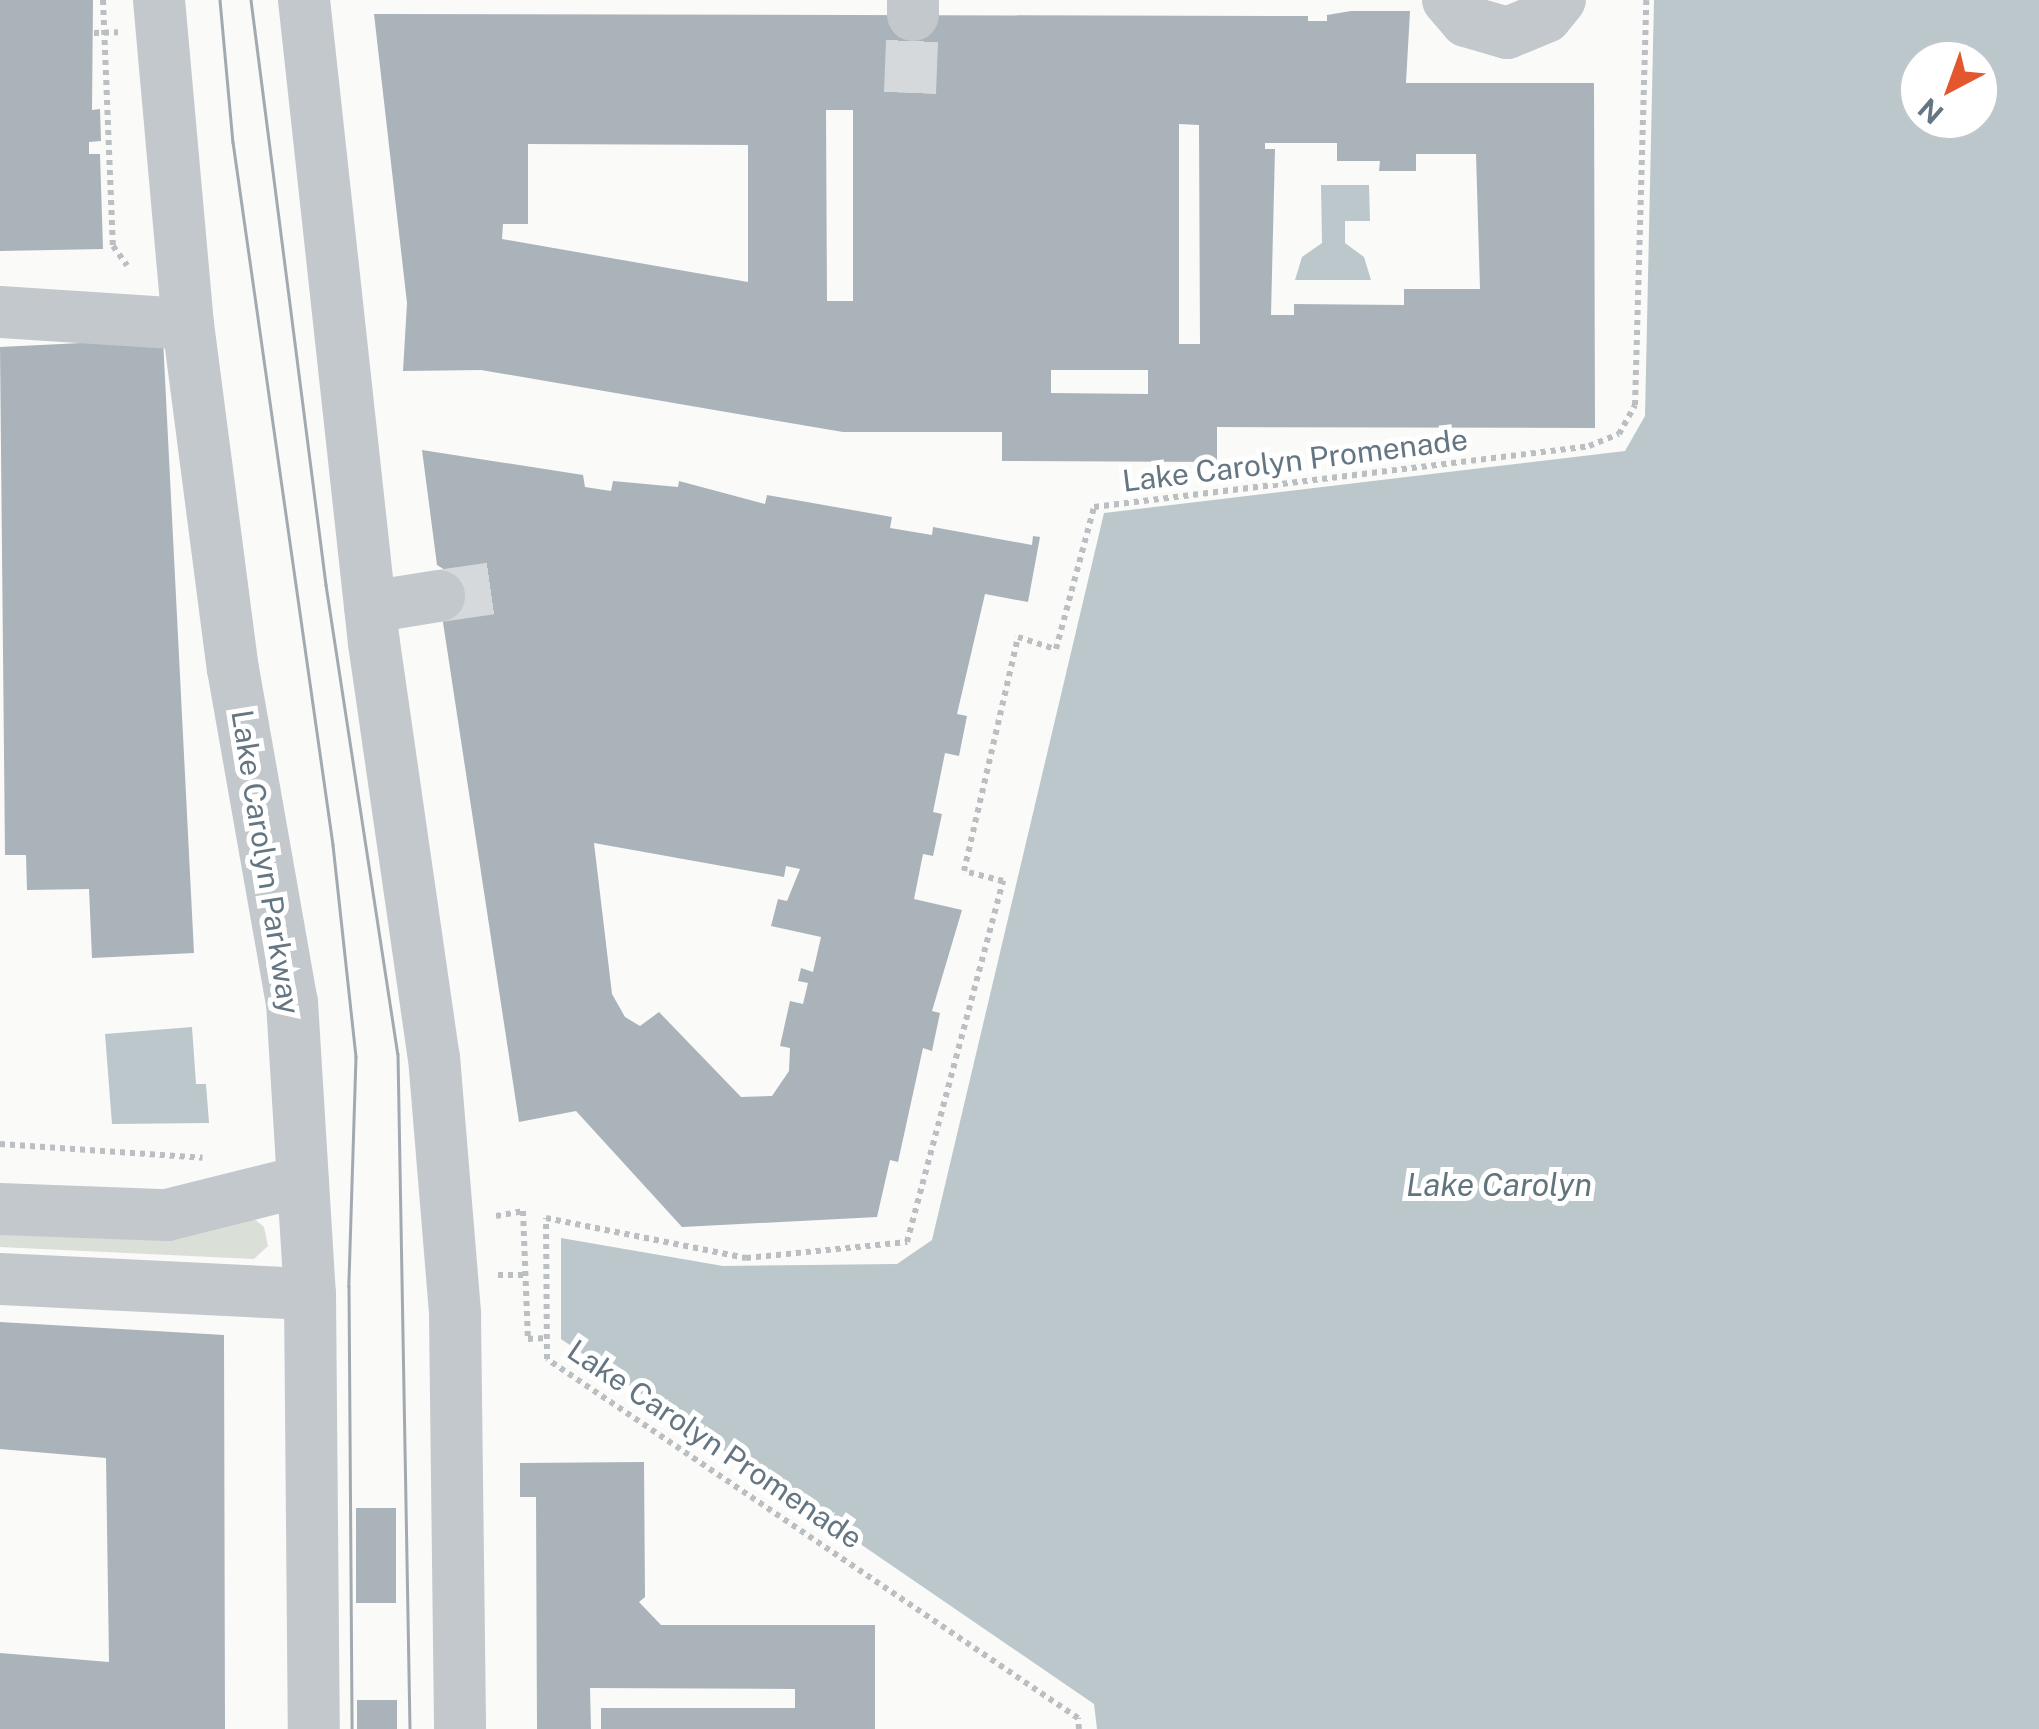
<!DOCTYPE html>
<style>
body{margin:0}
#map{position:relative;width:2039px;height:1729px;overflow:hidden;background:#fafaf8;font-family:"Public Sans",sans-serif}
div>[style]{position:absolute}
[style*='--x']{left:calc(var(--x)*1px);top:calc(var(--y)*1px);width:calc(var(--w)*1px);rotate:calc(var(--a)*1deg)}
.green>*{inset:0;background:#dadfd7}
.water>*{inset:0;background:#bbc7cb}
.building>*{inset:0;background:#aab3b9;transform-origin:0 0}
.minor-tunnel>*{height:52px;margin-top:-26px;transform-origin:0;background:repeating-linear-gradient(90deg,#d5d9db 0 52px,transparent 0 78px)}
.path>*{height:6px;margin-top:-3px;transform-origin:0;background:repeating-linear-gradient(90deg,#bbbfc2 0 5px,transparent 0 10px)}
.minor>*{height:52px;margin:-26px;padding:0 26px;transform-origin:26px;border-radius:26px;background:#c3c8cc}
.tram>*{height:2.5px;margin:-1.25px;padding:0 1.25px;transform-origin:1.25px;border-radius:1.25px;background:#a2aab0}
span{translate:-50% -50%;white-space:nowrap;text-align:center;line-height:1.15;-webkit-text-stroke:10px #fff;paint-order:stroke}
.street-label{font-size:30px;color:#657683}
.water-label{font-size:32px;color:#60757c;font-style:italic}
.north{position:absolute;left:1899px;top:40px;width:100px;height:100px;box-sizing:border-box;background:#fff;border:2px solid #c1c8cd;border-radius:50%;rotate:221deg;font-size:28px;font-weight:700;line-height:40px;text-align:center;color:#657683}
.north::after{content:'';display:block;margin:auto;width:35px;height:45px;background:#e4572e;clip-path:polygon(50% 0,100% 100%,50% 72%,0 100%)}
</style>
<div id="map">
<div class="green">
<div style="clip-path:polygon(253px 1218px,264px 1227px,268px 1246px,254px 1259px,0 1247px,0 1230px)"></div>
</div>
<div class="water">
<div style="clip-path:polygon(evenodd,1654px 0,2039px 0,2039px 1729px,1097px 1729px,1094px 1704px,561px 1339px,561px 1238px,723px 1266px,897px 1264px,932px 1240px,1104px 513px,1625px 451px,1645px 416px,1654px 0,1919px 60px,1979px 60px,1979px 120px,1919px 120px,1919px 60px)"></div>
<div style="clip-path:polygon(1321px 185px,1369px 185px,1370px 221px,1345px 221px,1345px 243px,1364px 257px,1371px 280px,1295px 280px,1302px 257px,1322px 243px)"></div>
<div style="clip-path:polygon(192px 1027px,196px 1084px,206px 1084px,209px 1123px,112px 1124px,105px 1034px)"></div>
</div>
<div class="building">
<div style="clip-path:polygon(0 0,93px 0,92px 110px,100px 109px,101px 141px,89px 142px,89px 154px,100px 154px,103px 249px,0 251px)"></div>
<div style="clip-path:polygon(evenodd,1351px 11px,1410px 11px,1406px 83px,1594px 83px,1595px 428px,1217px 427px,1217px 462px,1002px 461px,1002px 432px,843px 432px,481px 370px,403px 371px,407px 303px,374px 14px,1308px 16px,1308px 21px,1327px 21px,1327px 15px,1351px 11px,826px 110px,853px 110px,853px 301px,827px 301px,826px 110px,1351px 11px,1179px 124px,1199px 125px,1200px 344px,1179px 344px,1179px 124px,1351px 11px,1265px 143px,1337px 143px,1337px 161px,1380px 161px,1379px 171px,1416px 171px,1416px 154px,1476px 154px,1480px 289px,1404px 289px,1404px 305px,1294px 304px,1294px 315px,1271px 315px,1275px 149px,1265px 149px,1265px 143px,1351px 11px,528px 144px,748px 145px,748px 282px,502px 239px,503px 224px,528px 224px,528px 144px,1351px 11px,1051px 370px,1148px 370px,1148px 394px,1051px 393px,1051px 370px)"></div>
<div style="clip-path:polygon(163px 339px,194px 953px,92px 958px,89px 889px,27px 890px,26px 855px,5px 855px,0 347px)"></div>
<div style="clip-path:polygon(evenodd,422px 450px,583px 475px,585px 487px,611px 491px,613px 481px,678px 487px,679px 481px,765px 504px,767px 495px,892px 517px,890px 528px,932px 535px,933px 527px,1032px 545px,1033px 536px,1040px 537px,1028px 602px,985px 594px,957px 714px,967px 716px,959px 756px,945px 753px,933px 812px,942px 814px,933px 856px,923px 854px,914px 899px,962px 910px,932px 1011px,940px 1013px,932px 1051px,923px 1048px,898px 1162px,890px 1160px,877px 1217px,682px 1227px,576px 1111px,519px 1122px,439px 596px,445px 570px,437px 565px,422px 450px,594px 843px,784px 877px,786px 866px,800px 869px,787px 901px,778px 899px,771px 926px,821px 937px,813px 972px,801px 968px,798px 981px,808px 983px,803px 1004px,790px 1001px,780px 1046px,790px 1048px,789px 1071px,772px 1096px,741px 1097px,659px 1012px,640px 1026px,625px 1017px,612px 994px,594px 843px)"></div>
<div style="clip-path:polygon(0 1322px,224px 1335px,225px 1729px,0 1729px,0 1653px,109px 1662px,106px 1458px,0 1449px)"></div>
<div style="clip-path:polygon(644px 1462px,645px 1597px,639px 1602px,661px 1625px,875px 1625px,875px 1729px,601px 1729px,601px 1708px,795px 1708px,795px 1689px,590px 1688px,591px 1729px,537px 1729px,536px 1497px,520px 1497px,520px 1463px)"></div>
<div style="left:356px;top:1508px;width:40px;height:95px"></div>
<div style="left:357px;top:1700px;width:40px;height:29px"></div>
</div>
<div class="minor-tunnel">
<div style="--x:910;--y:93;--w:78;--a:-87.8"></div>
<div style="--x:439;--y:596;--w:70;--a:-8.2"></div>
</div>
<div class="path">
<div style="--x:103;--y:0;--w:246;--a:87.7"></div>
<div style="--x:113;--y:246;--w:24;--a:54"></div>
<div style="--x:94;--y:33;--w:24;--a:-2"></div>
<div style="--x:0;--y:1144;--w:203;--a:3.9"></div>
<div style="--x:496;--y:1216;--w:27;--a:-10"></div>
<div style="--x:523;--y:1211;--w:128;--a:87.8"></div>
<div style="--x:528;--y:1339;--w:19;--a:-3"></div>
<div style="--x:498;--y:1275;--w:28;--a:0"></div>
<div style="--x:1079;--y:1729;--w:11;--a:-95"></div>
<div style="--x:1078;--y:1718;--w:641;--a:-145.94"></div>
<div style="--x:547;--y:1359;--w:141;--a:-90.4"></div>
<div style="--x:546;--y:1218;--w:204;--a:11.3"></div>
<div style="--x:746;--y:1258;--w:162;--a:-5.7"></div>
<div style="--x:907;--y:1242;--w:374;--a:-75.1"></div>
<div style="--x:1003;--y:881;--w:40;--a:-165.6"></div>
<div style="--x:964;--y:871;--w:240;--a:-77"></div>
<div style="--x:1018;--y:637;--w:40;--a:18"></div>
<div style="--x:1056;--y:649;--w:147;--a:-75"></div>
<div style="--x:1094;--y:507;--w:499;--a:-7"></div>
<div style="--x:1589;--y:446;--w:32;--a:-22"></div>
<div style="--x:1619;--y:434;--w:33;--a:-61"></div>
<div style="--x:1635;--y:405;--w:405;--a:-88.4"></div>
</div>
<div class="minor">
<div style="--x:159;--y:0;--w:325;--a:84.9"></div>
<div style="--x:188;--y:324;--w:348;--a:82.6"></div>
<div style="--x:233;--y:669;--w:338;--a:80"></div>
<div style="--x:292;--y:1002;--w:293;--a:86.5"></div>
<div style="--x:310;--y:1294;--w:435;--a:89.5"></div>
<div style="--x:304;--y:0;--w:647;--a:83.79"></div>
<div style="--x:374;--y:643;--w:418;--a:81.8"></div>
<div style="--x:434;--y:1057;--w:259;--a:85.3"></div>
<div style="--x:455;--y:1315;--w:414;--a:89.3"></div>
<div style="--x:1448;--y:0;--w:28;--a:49"></div>
<div style="--x:1466;--y:21;--w:43;--a:16.3"></div>
<div style="--x:1507;--y:33;--w:42;--a:-22.3"></div>
<div style="--x:1546;--y:17;--w:22;--a:-51"></div>
<div style="--x:913;--y:15;--w:15;--a:-90"></div>
<div style="--x:0;--y:312;--w:188;--a:3.7"></div>
<div style="--x:370;--y:607;--w:70;--a:-9.1"></div>
<div style="--x:0;--y:1209;--w:167;--a:2.1"></div>
<div style="--x:167;--y:1215;--w:140;--a:-14"></div>
<div style="--x:0;--y:1279;--w:310;--a:2.8"></div>
</div>
<div class="tram">
<div style="--x:220;--y:0;--w:143;--a:84.8"></div>
<div style="--x:233;--y:142;--w:710;--a:81.9"></div>
<div style="--x:333;--y:845;--w:213;--a:83.8"></div>
<div style="--x:356;--y:1057;--w:229;--a:91.8"></div>
<div style="--x:349;--y:1286;--w:443;--a:89.6"></div>
<div style="--x:251;--y:0;--w:590;--a:82.69"></div>
<div style="--x:326;--y:585;--w:474;--a:81.3"></div>
<div style="--x:398;--y:1054;--w:675;--a:88.98"></div>
</div>
<div class="street-label">
<span style="left:1295px;top:460px;rotate:-7deg">Lake Carolyn Promenade</span>
<span style="left:266px;top:862px;rotate:81deg">Lake Carolyn Parkway</span>
<span style="left:715px;top:1444px;rotate:34deg">Lake Carolyn Promenade</span>
</div>
<div class="water-label">
<span style="left:1499px;top:1185px">Lake Carolyn</span>
</div>
<div class="north">N</div>
</div>
